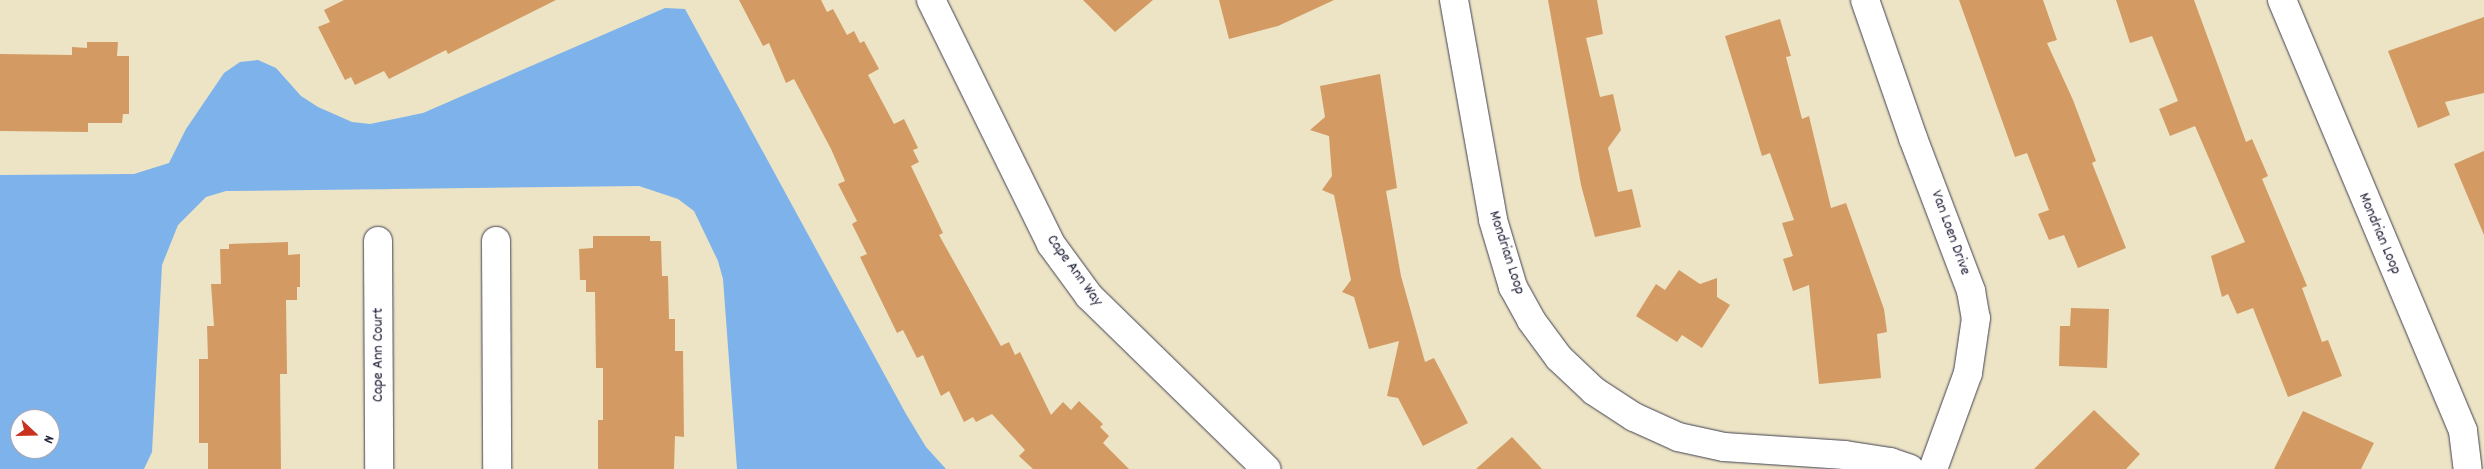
<!DOCTYPE html>
<style>
body{margin:0}
#map{position:relative;width:2484px;height:469px;overflow:hidden;background:#ece4c5;font-family:Dekko,sans-serif}
div>[style]{position:absolute}
[style*='--x']{left:calc(var(--x)*1px);top:calc(var(--y)*1px);width:calc(var(--w)*1px);rotate:calc(var(--a)*1deg)}
.water>*{inset:0;background:#7db2eb}
.building>*{inset:0;background:#d39b63}
.roads{filter:drop-shadow(0 0 1px #403f50) drop-shadow(0 0 1px #403f50)}
.minor>*{height:28px;margin:-14px;padding:0 14px;transform-origin:14px;border-radius:14px;background:#fff}
span{translate:-50% -50%;white-space:nowrap;text-align:center;line-height:1.15;-webkit-text-stroke:4.5px #fff;paint-order:stroke}
.street-label{font-size:16px;color:#22223b}
.north{position:absolute;left:10px;top:409px;width:50px;height:50px;box-sizing:border-box;background:#fff;border:1px solid #a7a7b1;border-radius:50%;rotate:111deg;font-size:14px;font-weight:700;line-height:20px;text-align:center;color:#22223b}
.north::after{content:'';display:block;margin:auto;width:18px;height:22px;background:#c8321e;clip-path:polygon(50% 0,100% 100%,50% 72%,0 100%)}
</style>
<div id="map">
<div class="water">
<div style="clip-path:polygon(evenodd,665px 8px,685px 9px,906px 414px,926px 447px,946px 469px,737px 469px,723px 279px,718px 261px,694px 211px,678px 199px,639px 186px,226px 191px,206px 197px,178px 225px,162px 265px,152px 452px,144px 469px,0 469px,0 175px,134px 174px,169px 163px,186px 129px,224px 73px,240px 62px,258px 60px,276px 68px,301px 96px,318px 107px,352px 122px,370px 124px,423px 113px,665px 8px,20px 419px,50px 419px,50px 449px,20px 449px,20px 419px)"></div>
</div>
<div class="building">
<div style="clip-path:polygon(344px 0,556px 0,448px 54px,446px 50px,389px 79px,384px 71px,355px 85px,351px 77px,345px 80px,318px 27px,330px 22px,324px 10px)"></div>
<div style="clip-path:polygon(739px 0,821px 0,827px 12px,833px 9px,847px 35px,854px 31px,860px 43px,864px 41px,879px 69px,868px 75px,894px 124px,904px 119px,918px 148px,913px 150px,919px 162px,911px 166px,943px 233px,939px 235px,1001px 346px,1009px 342px,1015px 355px,1020px 352px,1051px 415px,1063px 402px,1071px 410px,1079px 401px,1103px 424px,1100px 427px,1109px 436px,1103px 443px,1129px 469px,1033px 469px,1019px 456px,1025px 450px,992px 414px,976px 422px,973px 417px,964px 422px,949px 391px,941px 396px,923px 355px,917px 358px,903px 330px,897px 333px,860px 257px,867px 254px,852px 224px,857px 221px,838px 184px,845px 181px,831px 149px,794px 79px,786px 83px,769px 43px,763px 46px)"></div>
<div style="clip-path:polygon(1083px 0,1153px 0,1115px 32px)"></div>
<div style="clip-path:polygon(1219px 0,1334px 0,1278px 26px,1229px 39px)"></div>
<div style="clip-path:polygon(1548px 0,1597px 0,1603px 34px,1586px 38px,1600px 97px,1613px 94px,1621px 130px,1608px 148px,1618px 192px,1632px 189px,1641px 227px,1595px 237px,1581px 185px)"></div>
<div style="clip-path:polygon(1959px 0,2043px 0,2057px 40px,2047px 43px,2073px 100px,2096px 161px,2092px 163px,2126px 248px,2078px 268px,2064px 235px,2049px 240px,2038px 214px,2049px 210px,2027px 153px,2015px 157px)"></div>
<div style="clip-path:polygon(2116px 0,2194px 0,2246px 142px,2252px 139px,2268px 176px,2262px 179px,2307px 286px,2302px 288px,2322px 342px,2328px 340px,2342px 376px,2288px 397px,2253px 308px,2237px 314px,2228px 294px,2222px 297px,2211px 256px,2245px 242px,2195px 126px,2170px 136px,2159px 109px,2178px 101px,2152px 36px,2130px 43px)"></div>
<div style="clip-path:polygon(2484px 17px,2484px 93px,2445px 102px,2450px 115px,2418px 128px,2388px 51px)"></div>
<div style="clip-path:polygon(1780px 19px,1791px 56px,1786px 57px,1802px 119px,1809px 116px,1831px 208px,1846px 203px,1884px 309px,1887px 332px,1877px 334px,1881px 378px,1819px 384px,1809px 285px,1793px 291px,1783px 259px,1793px 256px,1782px 223px,1794px 220px,1770px 153px,1762px 156px,1725px 36px)"></div>
<div style="clip-path:polygon(87px 42px,118px 42px,117px 56px,129px 56px,129px 114px,123px 114px,122px 123px,88px 123px,88px 132px,0 131px,0 54px,72px 55px,72px 47px,87px 48px)"></div>
<div style="clip-path:polygon(1380px 74px,1397px 188px,1386px 191px,1401px 276px,1425px 362px,1434px 358px,1468px 423px,1423px 446px,1398px 398px,1387px 396px,1399px 341px,1369px 349px,1354px 297px,1342px 292px,1351px 280px,1334px 195px,1322px 190px,1332px 176px,1329px 136px,1310px 130px,1325px 117px,1320px 86px)"></div>
<div style="clip-path:polygon(2484px 151px,2484px 235px,2454px 164px)"></div>
<div style="clip-path:polygon(593px 236px,650px 236px,650px 241px,661px 241px,662px 276px,668px 276px,669px 319px,675px 319px,675px 351px,683px 351px,684px 437px,675px 436px,674px 469px,598px 469px,598px 420px,603px 420px,603px 368px,596px 368px,595px 292px,586px 292px,586px 280px,580px 280px,579px 249px,593px 248px)"></div>
<div style="clip-path:polygon(288px 242px,288px 255px,300px 254px,300px 287px,297px 287px,297px 300px,286px 300px,287px 374px,280px 374px,281px 469px,208px 469px,208px 443px,199px 443px,199px 359px,208px 359px,207px 326px,214px 326px,211px 284px,221px 284px,220px 249px,229px 249px,229px 244px)"></div>
<div style="clip-path:polygon(1679px 270px,1700px 284px,1717px 278px,1717px 297px,1730px 305px,1702px 348px,1682px 335px,1677px 342px,1636px 316px,1656px 284px,1665px 290px)"></div>
<div style="clip-path:polygon(2071px 308px,2109px 309px,2107px 368px,2059px 366px,2060px 326px,2070px 326px)"></div>
<div style="clip-path:polygon(2094px 410px,2140px 454px,2126px 469px,2034px 469px)"></div>
<div style="clip-path:polygon(2303px 411px,2374px 443px,2361px 469px,2274px 469px)"></div>
<div style="clip-path:polygon(1512px 437px,1542px 469px,1476px 469px)"></div>
</div>
<div class="roads">
<div class="minor">
<div style="--x:931;--y:0;--w:272;--a:63.8"></div>
<div style="--x:1051;--y:244;--w:64;--a:53.8"></div>
<div style="--x:1089;--y:296;--w:248;--a:44.3"></div>
<div style="--x:1454;--y:0;--w:223;--a:79.9"></div>
<div style="--x:1493;--y:220;--w:70;--a:73.4"></div>
<div style="--x:1513;--y:287;--w:38;--a:61"></div>
<div style="--x:1531;--y:320;--w:47;--a:53.6"></div>
<div style="--x:1559;--y:358;--w:48;--a:43.3"></div>
<div style="--x:1594;--y:391;--w:48;--a:33"></div>
<div style="--x:1634;--y:417;--w:48;--a:24.4"></div>
<div style="--x:1678;--y:437;--w:47;--a:12.3"></div>
<div style="--x:1724;--y:447;--w:121;--a:3.8"></div>
<div style="--x:1845;--y:455;--w:46;--a:8.8"></div>
<div style="--x:1890;--y:462;--w:21;--a:19"></div>
<div style="--x:1865;--y:0;--w:146;--a:70.8"></div>
<div style="--x:1913;--y:138;--w:164;--a:69.2"></div>
<div style="--x:1971;--y:291;--w:27;--a:80"></div>
<div style="--x:1976;--y:318;--w:56;--a:98.3"></div>
<div style="--x:1968;--y:373;--w:102;--a:110"></div>
<div style="--x:2282;--y:0;--w:467;--a:67.2"></div>
<div style="--x:2463;--y:431;--w:38;--a:83"></div>
<div style="--x:378;--y:241;--w:228;--a:89.7"></div>
<div style="--x:496;--y:241;--w:228;--a:89.7"></div>
</div>
</div>
<div class="street-label">
<span style="left:1950px;top:233px;rotate:70deg">Van Loen Drive</span>
<span style="left:2379px;top:234px;rotate:67deg">Mondrian Loop</span>
<span style="left:1506px;top:253px;rotate:72deg">Mondrian Loop</span>
<span style="left:1074px;top:271px;rotate:54deg">Cape Ann Way</span>
<span style="left:379px;top:355px;rotate:-90deg">Cape Ann Court</span>
</div>
<div class="north">N</div>
</div>
